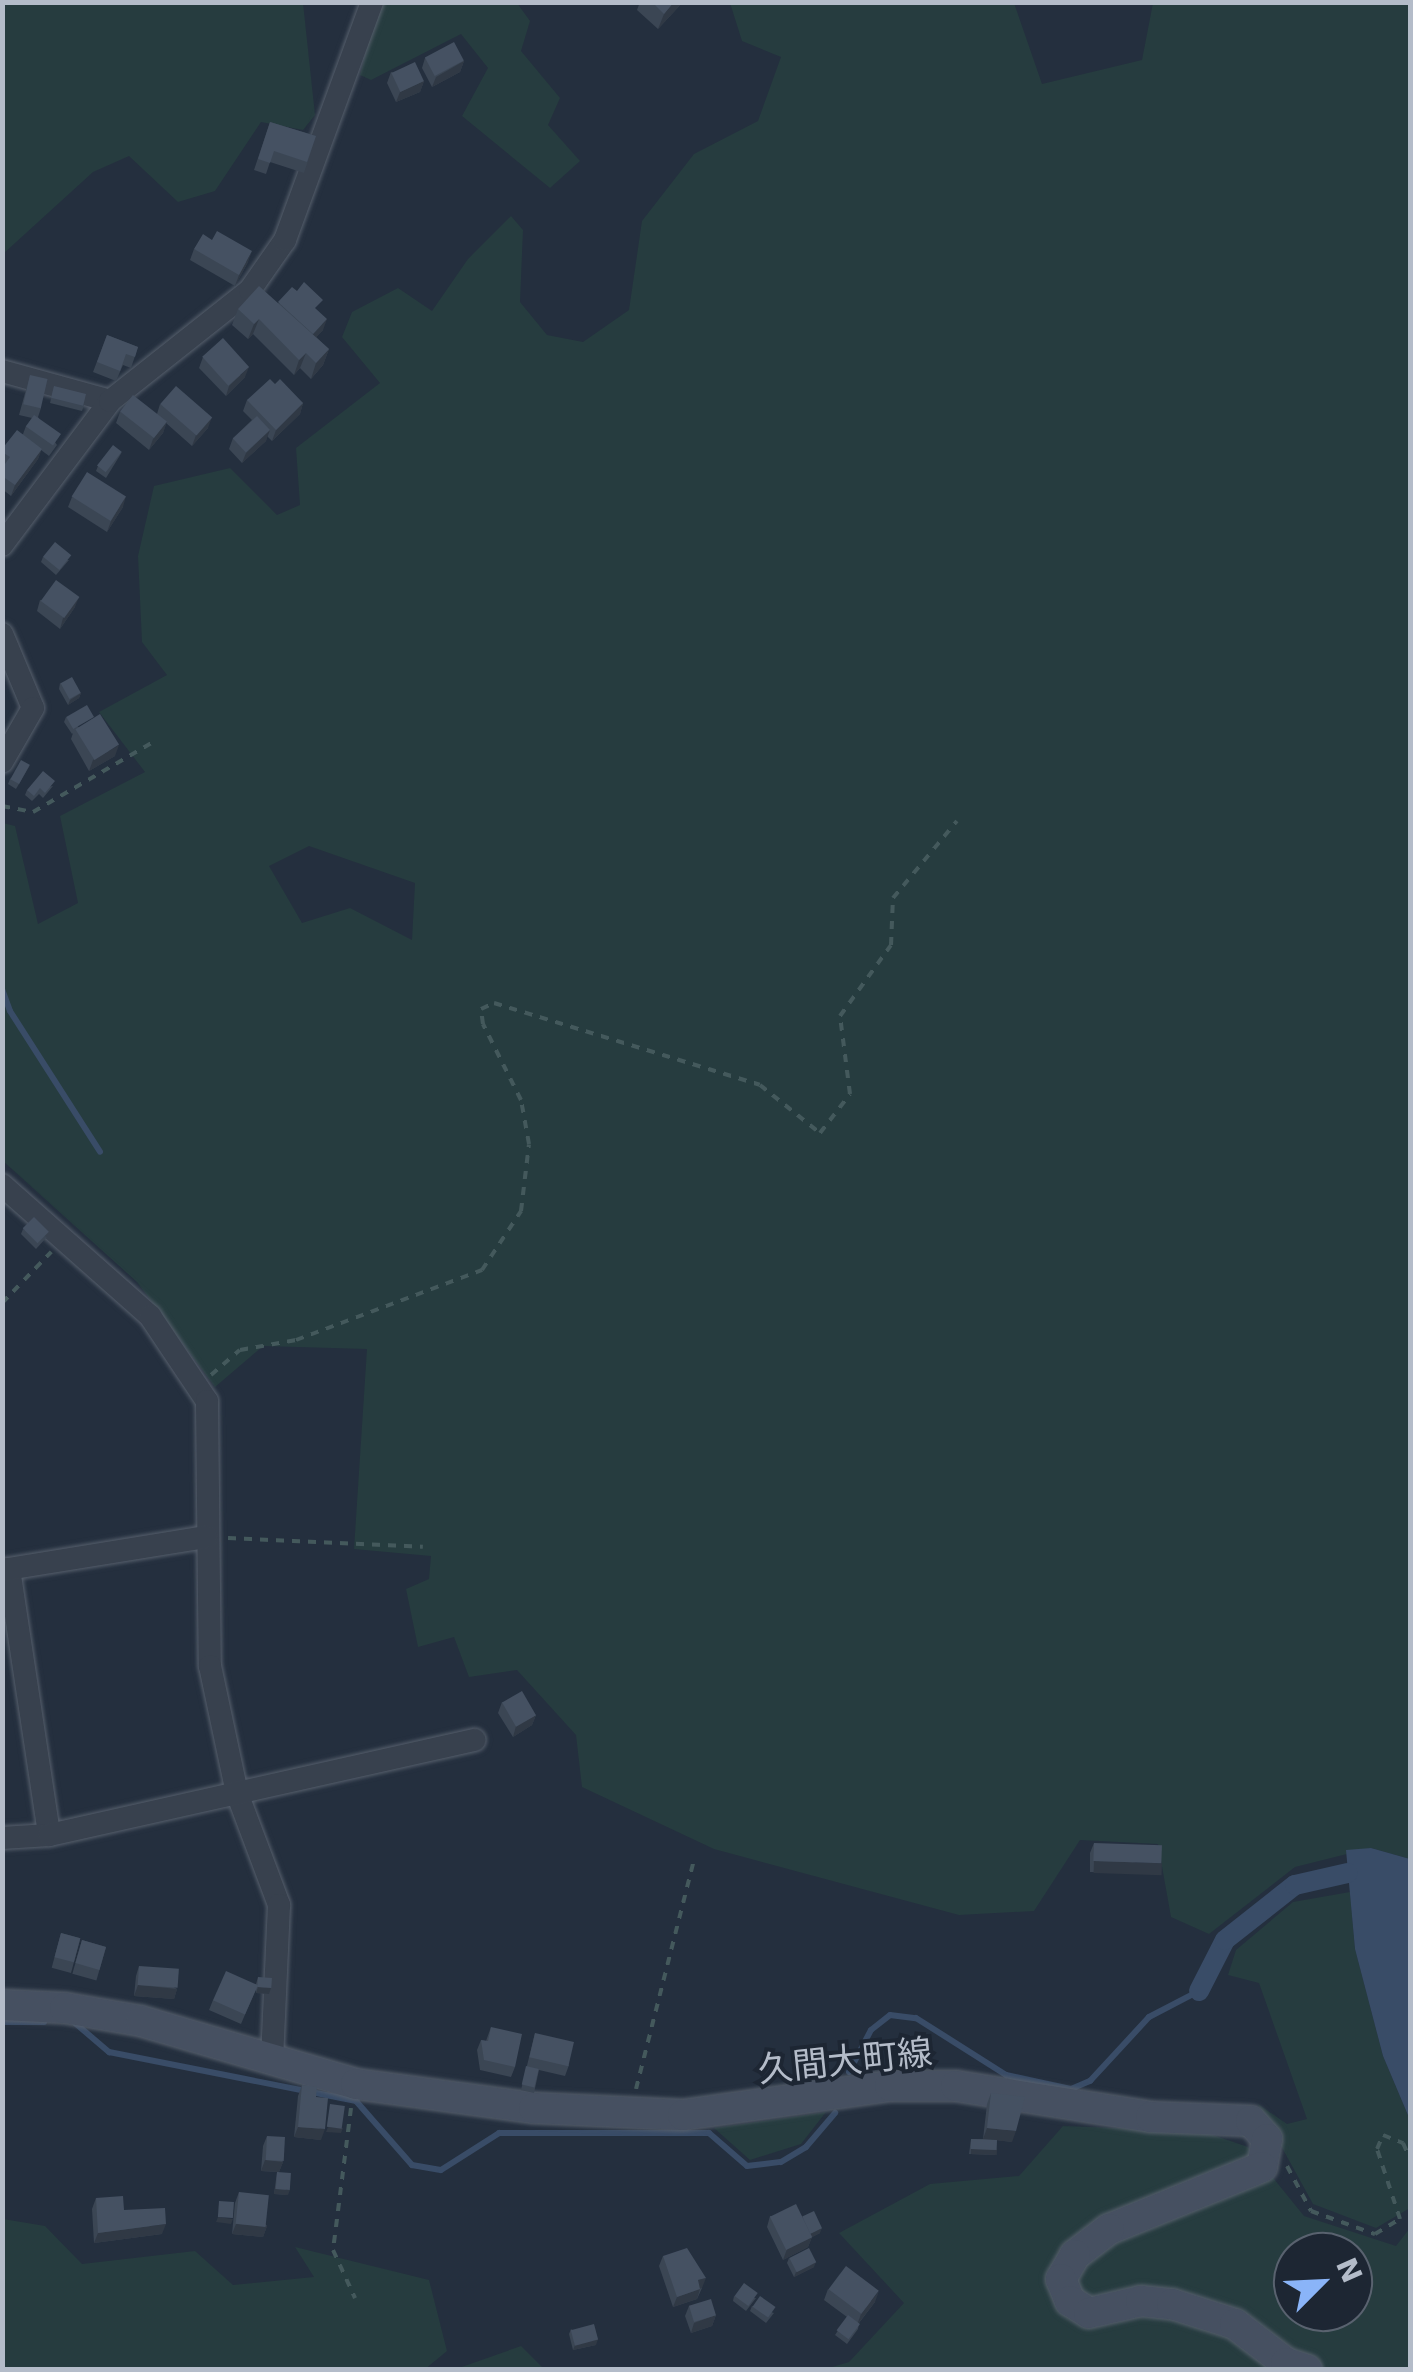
<!DOCTYPE html>
<meta charset="utf-8">
<style>
body{margin:0}
#map{position:relative;width:1413px;height:2372px;overflow:hidden;background:#242f3e;font-family:"DejaVu Sans","Noto Sans JP",sans-serif}
div>[style]{position:absolute}
[style*='--x']{left:calc(var(--x)*1px);top:calc(var(--y)*1px);width:calc(var(--w)*1px);rotate:calc(var(--a)*1deg)}
.green>*{inset:0;background:#263c3f}
.water>*{inset:0;background:#394c67}
.stream>*{height:6px;margin:-3px;padding:0 3px;transform-origin:3px;border-radius:3px;background:#394c67}
.canal>*{height:20px;margin:-10px;padding:0 10px;transform-origin:10px;border-radius:10px;background:#394c67}
.path>*{height:4px;margin-top:-2px;transform-origin:0;background:repeating-linear-gradient(90deg,#44595c 0 8px,transparent 0 16px)}
.roads{filter:drop-shadow(0 0 2px #565f6c) drop-shadow(0 0 2px #565f6c)}
.minor>*{height:22px;margin:-11px;padding:0 11px;transform-origin:11px;border-radius:11px;background:#38414e}
.secondary>*{height:30px;margin:-15px;padding:0 15px;transform-origin:15px;border-radius:15px;background:#465061}
.wall>*{inset:0;background:#3b4654;transform-origin:0 0}
.shaded-wall>*{inset:0;background:#303945;transform-origin:0 0}
.building>*{inset:0;background:#455162;transform-origin:0 0}
span{translate:-50% -50%;white-space:nowrap;text-align:center;line-height:1.15;-webkit-text-stroke:8px #1d2633;paint-order:stroke}
.street-label{font-size:35px;color:#b4bcc9}
.frame{position:absolute;inset:0;border:5px solid #b4bcc9;pointer-events:none}
.north{position:absolute;left:1273px;top:2232px;width:100px;height:100px;box-sizing:border-box;background:#1d2633;border:2px solid #59626f;border-radius:50%;rotate:66deg;font-size:28px;font-weight:700;line-height:40px;text-align:center;color:#b4bcc9}
.north::after{content:'';display:block;margin:auto;width:35px;height:45px;background:#8ab4f8;clip-path:polygon(50% 0,100% 100%,50% 72%,0 100%)}
</style>
<div id="map">
<div class="green">
<div style="clip-path:polygon(3px 3px,303px 3px,315px 115px,303px 130px,261px 122px,215px 191px,178px 202px,129px 156px,93px 172px,3px 254px)"></div>
<div style="clip-path:polygon(378px 3px,517px 3px,530px 21px,521px 51px,560px 98px,548px 125px,580px 161px,550px 188px,462px 116px,488px 68px,461px 34px,371px 80px,360px 75px)"></div>
<div style="clip-path:polygon(evenodd,730px 3px,1014px 3px,1042px 84px,1142px 60px,1153px 3px,1410px 3px,1410px 1859px,1371px 1848px,1295px 1867px,1209px 1934px,1171px 1917px,1158px 1844px,1080px 1840px,1034px 1911px,959px 1915px,714px 1849px,582px 1787px,576px 1735px,517px 1670px,469px 1677px,454px 1637px,418px 1647px,406px 1589px,429px 1579px,431px 1556px,354px 1549px,367px 1349px,263px 1346px,215px 1387px,137px 1282px,3px 1161px,3px 823px,15px 826px,38px 924px,78px 903px,60px 816px,145px 772px,99px 712px,167px 675px,142px 642px,138px 556px,154px 486px,230px 468px,277px 515px,300px 505px,296px 448px,380px 383px,342px 337px,352px 312px,398px 288px,432px 311px,468px 259px,511px 216px,523px 230px,520px 302px,547px 335px,583px 342px,629px 310px,642px 221px,694px 154px,758px 121px,781px 57px,742px 41px,730px 3px,309px 846px,415px 883px,412px 940px,350px 908px,302px 923px,269px 866px,309px 846px)"></div>
<div style="clip-path:polygon(1350px 1892px,1355px 1949px,1383px 2056px,1410px 2120px,1410px 2208px,1376px 2228px,1313px 2204px,1258px 2104px,1287px 2124px,1307px 2119px,1259px 1983px,1228px 1975px,1236px 1950px,1293px 1902px)"></div>
<div style="clip-path:polygon(826px 2112px,801px 2144px,750px 2160px,714px 2128px)"></div>
<div style="clip-path:polygon(evenodd,1063px 2126px,1201px 2131px,1248px 2147px,1304px 2216px,1396px 2246px,1410px 2228px,1410px 2369px,822px 2370px,849px 2362px,904px 2303px,839px 2233px,930px 2184px,1019px 2176px,1063px 2126px,1293px 2252px,1353px 2252px,1353px 2312px,1293px 2312px,1293px 2252px)"></div>
<div style="clip-path:polygon(3px 2219px,45px 2226px,82px 2264px,195px 2251px,233px 2285px,314px 2277px,295px 2247px,429px 2280px,447px 2351px,424px 2370px,3px 2369px)"></div>
<div style="clip-path:polygon(521px 2346px,544px 2369px,456px 2369px)"></div>
</div>
<div class="water">
<div style="clip-path:polygon(1371px 1848px,1410px 1859px,1410px 2120px,1383px 2056px,1355px 1949px,1346px 1850px)"></div>
</div>
<div class="stream">
<div style="--x:2;--y:989;--w:23;--a:70"></div>
<div style="--x:10;--y:1011;--w:167;--a:57.4"></div>
<div style="--x:2;--y:2022;--w:42;--a:0"></div>
<div style="--x:75;--y:2023;--w:45;--a:40.5"></div>
<div style="--x:109;--y:2052;--w:252;--a:11.2"></div>
<div style="--x:356;--y:2101;--w:85;--a:48.8"></div>
<div style="--x:412;--y:2165;--w:29;--a:10"></div>
<div style="--x:441;--y:2170;--w:69;--a:-32.5"></div>
<div style="--x:499;--y:2133;--w:210;--a:0"></div>
<div style="--x:709;--y:2133;--w:50;--a:41"></div>
<div style="--x:747;--y:2166;--w:34;--a:-7"></div>
<div style="--x:781;--y:2162;--w:29;--a:-31"></div>
<div style="--x:806;--y:2147;--w:45;--a:-49.5"></div>
<div style="--x:849;--y:2072;--w:47;--a:-62.4"></div>
<div style="--x:871;--y:2030;--w:24;--a:-38"></div>
<div style="--x:890;--y:2015;--w:26;--a:7"></div>
<div style="--x:916;--y:2018;--w:107;--a:32.3"></div>
<div style="--x:1006;--y:2075;--w:66;--a:12.2"></div>
<div style="--x:1071;--y:2089;--w:21;--a:-23"></div>
<div style="--x:1090;--y:2081;--w:87;--a:-47.3"></div>
<div style="--x:1149;--y:2017;--w:56;--a:-27.5"></div>
</div>
<div class="canal">
<div style="--x:1199;--y:1991;--w:57;--a:-63"></div>
<div style="--x:1225;--y:1940;--w:89;--a:-38.2"></div>
<div style="--x:1295;--y:1885;--w:54;--a:-12.8"></div>
</div>
<div class="path">
<div style="--x:2;--y:806;--w:32;--a:11"></div>
<div style="--x:33;--y:812;--w:141;--a:-30.2"></div>
<div style="--x:2;--y:1303;--w:71;--a:-46.1"></div>
<div style="--x:211;--y:1375;--w:38;--a:-41"></div>
<div style="--x:240;--y:1350;--w:57;--a:-10.1"></div>
<div style="--x:296;--y:1340;--w:199;--a:-20.6"></div>
<div style="--x:482;--y:1270;--w:71;--a:-56.5"></div>
<div style="--x:521;--y:1211;--w:67;--a:-83.2"></div>
<div style="--x:529;--y:1144;--w:45;--a:-100.3"></div>
<div style="--x:521;--y:1100;--w:85;--a:-116.6"></div>
<div style="--x:483;--y:1024;--w:15;--a:-98"></div>
<div style="--x:481;--y:1009;--w:14;--a:-25"></div>
<div style="--x:494;--y:1003;--w:278;--a:17.1"></div>
<div style="--x:760;--y:1085;--w:77;--a:38.7"></div>
<div style="--x:820;--y:1133;--w:49;--a:-52.4"></div>
<div style="--x:850;--y:1094;--w:79;--a:-97.3"></div>
<div style="--x:840;--y:1016;--w:87;--a:-54.3"></div>
<div style="--x:891;--y:945;--w:47;--a:-87.6"></div>
<div style="--x:893;--y:898;--w:100;--a:-50.3"></div>
<div style="--x:228;--y:1538;--w:195;--a:2.6"></div>
<div style="--x:636;--y:2089;--w:233;--a:-75.8"></div>
<div style="--x:351;--y:2108;--w:143;--a:97.2"></div>
<div style="--x:333;--y:2250;--w:53;--a:65.4"></div>
<div style="--x:1287;--y:2166;--w:51;--a:61.9"></div>
<div style="--x:1311;--y:2211;--w:68;--a:19.8"></div>
<div style="--x:1375;--y:2234;--w:29;--a:-31"></div>
<div style="--x:1400;--y:2219;--w:74;--a:-108.2"></div>
<div style="--x:1377;--y:2149;--w:15;--a:-67"></div>
<div style="--x:1383;--y:2135;--w:22;--a:22"></div>
<div style="--x:1403;--y:2143;--w:17;--a:66"></div>
</div>
<div class="roads">
<div class="minor">
<div style="--x:2;--y:371;--w:112;--a:15.5"></div>
<div style="--x:2;--y:545;--w:180;--a:-53.1"></div>
<div style="--x:110;--y:401;--w:179;--a:-38.4"></div>
<div style="--x:250;--y:290;--w:61;--a:-55"></div>
<div style="--x:285;--y:240;--w:253;--a:-69.9"></div>
<div style="--x:2;--y:634;--w:80;--a:67.3"></div>
<div style="--x:33;--y:708;--w:62;--a:119.9"></div>
<div style="--x:2;--y:1185;--w:198;--a:41.5"></div>
<div style="--x:150;--y:1316;--w:102;--a:56.2"></div>
<div style="--x:207;--y:1401;--w:265;--a:89.4"></div>
<div style="--x:210;--y:1666;--w:130;--a:78"></div>
<div style="--x:237;--y:1793;--w:120;--a:69.4"></div>
<div style="--x:279;--y:1905;--w:155;--a:92.6"></div>
<div style="--x:9;--y:1569;--w:269;--a:81.4"></div>
<div style="--x:2;--y:1570;--w:207;--a:-9.2"></div>
<div style="--x:2;--y:1838;--w:47;--a:-3.7"></div>
<div style="--x:49;--y:1835;--w:436;--a:-12.6"></div>
</div>
<div class="secondary">
<div style="--x:2;--y:2005;--w:63;--a:2.7"></div>
<div style="--x:65;--y:2008;--w:77;--a:9.7"></div>
<div style="--x:141;--y:2021;--w:224;--a:16.3"></div>
<div style="--x:356;--y:2084;--w:180;--a:7.7"></div>
<div style="--x:534;--y:2108;--w:149;--a:2.7"></div>
<div style="--x:683;--y:2115;--w:209;--a:-8"></div>
<div style="--x:890;--y:2086;--w:66;--a:0"></div>
<div style="--x:956;--y:2086;--w:197;--a:9"></div>
<div style="--x:1151;--y:2117;--w:100;--a:2.3"></div>
<div style="--x:1251;--y:2121;--w:24;--a:48"></div>
<div style="--x:1267;--y:2139;--w:28;--a:100"></div>
<div style="--x:1262;--y:2167;--w:165;--a:157.9"></div>
<div style="--x:1109;--y:2229;--w:43;--a:142.6"></div>
<div style="--x:1075;--y:2255;--w:28;--a:120"></div>
<div style="--x:1061;--y:2279;--w:24;--a:68"></div>
<div style="--x:1070;--y:2301;--w:22;--a:32"></div>
<div style="--x:1089;--y:2313;--w:53;--a:-13"></div>
<div style="--x:1141;--y:2301;--w:31;--a:6"></div>
<div style="--x:1172;--y:2304;--w:66;--a:17.6"></div>
<div style="--x:1235;--y:2324;--w:64;--a:37.4"></div>
<div style="--x:1286;--y:2363;--w:22;--a:18"></div>
</div>
</div>
<div class="wall">
<div style="clip-path:polygon(640px 2px,683px 2px,658px 29px,637px 10px)"></div>
<div style="clip-path:polygon(425px 58px,464px 61px,460px 72px,432px 87px,422px 68px)"></div>
<div style="clip-path:polygon(391px 72px,424px 81px,420px 92px,396px 102px,387px 83px)"></div>
<div style="clip-path:polygon(270px 122px,316px 136px,304px 173px,270px 162px,266px 174px,254px 170px)"></div>
<div style="clip-path:polygon(194px 249px,248px 262px,235px 286px,190px 260px)"></div>
<div style="clip-path:polygon(278px 303px,318px 311px,323px 330px,316px 337px,329px 349px,323px 365px,311px 379px,300px 368px,294px 375px,253px 334px,248px 339px,232px 325px,238px 309px)"></div>
<div style="clip-path:polygon(107px 335px,138px 347px,131px 368px,123px 365px,116px 381px,93px 372px)"></div>
<div style="clip-path:polygon(203px 357px,245px 377px,226px 396px,199px 368px)"></div>
<div style="clip-path:polygon(30px 375px,41px 408px,38px 417px,57px 445px,49px 456px,41px 450px,38px 459px,11px 496px,2px 489px,2px 449px,23px 434px,26px 426px,32px 418px,19px 415px)"></div>
<div style="clip-path:polygon(275px 384px,303px 403px,300px 414px,272px 441px,267px 436px,266px 441px,242px 463px,229px 449px,233px 438px,252px 420px,243px 411px,247px 400px)"></div>
<div style="clip-path:polygon(54px 386px,84px 405px,82px 411px,50px 403px)"></div>
<div style="clip-path:polygon(160px 404px,208px 428px,192px 446px,166px 423px,163px 433px,149px 450px,116px 423px,120px 412px,157px 414px)"></div>
<div style="clip-path:polygon(122px 452px,106px 478px,96px 471px,98px 466px)"></div>
<div style="clip-path:polygon(72px 497px,123px 507px,107px 532px,68px 507px)"></div>
<div style="clip-path:polygon(43px 557px,69px 560px,56px 575px,41px 562px)"></div>
<div style="clip-path:polygon(40px 600px,75px 607px,60px 629px,37px 611px)"></div>
<div style="clip-path:polygon(60px 683px,81px 693px,79px 698px,68px 705px,59px 689px)"></div>
<div style="clip-path:polygon(66px 717px,115px 756px,89px 771px,71px 739px,73px 733px,72px 734px,64px 722px)"></div>
<div style="clip-path:polygon(30px 765px,16px 789px,8px 784px,10px 779px)"></div>
<div style="clip-path:polygon(53px 786px,43px 798px,39px 794px,32px 801px,25px 795px,27px 790px)"></div>
<div style="clip-path:polygon(23px 1229px,47px 1237px,36px 1249px,21px 1234px)"></div>
<div style="clip-path:polygon(502px 1702px,536px 1715px,532px 1725px,513px 1737px,498px 1713px)"></div>
<div style="clip-path:polygon(1094px 1843px,1158px 1874px,1090px 1872px,1090px 1853px)"></div>
<div style="left:61px;top:1933px;width:20px;height:36px;rotate:15deg"></div>
<div style="left:82px;top:1940px;width:25px;height:35px;rotate:16deg"></div>
<div style="clip-path:polygon(139px 1966px,177px 1989px,174px 1999px,134px 1996px,136px 1976px)"></div>
<div style="clip-path:polygon(258px 1977px,269px 1994px,256px 1993px,256px 1989px,241px 2024px,209px 2010px,213px 2000px,256px 1984px)"></div>
<div style="clip-path:polygon(491px 2027px,515px 2067px,511px 2077px,480px 2070px,477px 2050px,481px 2040px,486px 2041px)"></div>
<div style="clip-path:polygon(535px 2033px,569px 2065px,565px 2076px,539px 2070px,534px 2093px,521px 2090px)"></div>
<div style="clip-path:polygon(302px 2085px,316px 2097px,321px 2140px,294px 2137px,298px 2096px)"></div>
<div style="clip-path:polygon(991px 2093px,1012px 2142px,997px 2140px,995px 2155px,969px 2154px,971px 2139px,983px 2139px,987px 2104px)"></div>
<div style="clip-path:polygon(267px 2136px,283px 2162px,279px 2172px,288px 2195px,274px 2194px,277px 2172px,261px 2171px,263px 2146px)"></div>
<div style="clip-path:polygon(239px 2192px,267px 2226px,263px 2237px,232px 2234px,235px 2203px)"></div>
<div style="clip-path:polygon(96px 2198px,124px 2210px,162px 2234px,94px 2243px,92px 2209px)"></div>
<div style="clip-path:polygon(770px 2216px,802px 2217px,820px 2233px,812px 2237px,808px 2247px,783px 2260px,767px 2227px)"></div>
<div style="clip-path:polygon(663px 2256px,702px 2288px,697px 2299px,673px 2307px,659px 2266px)"></div>
<div style="clip-path:polygon(789px 2258px,814px 2267px,794px 2277px,787px 2263px)"></div>
<div style="clip-path:polygon(828px 2289px,875px 2302px,859px 2323px,858px 2329px,847px 2344px,835px 2335px,847px 2317px,824px 2300px)"></div>
<div style="clip-path:polygon(734px 2296px,756px 2298px,746px 2311px,733px 2301px)"></div>
<div style="clip-path:polygon(689px 2306px,716px 2315px,712px 2326px,691px 2333px,685px 2316px)"></div>
<div style="clip-path:polygon(752px 2306px,774px 2313px,766px 2323px,750px 2311px)"></div>
<div style="clip-path:polygon(571px 2329px,596px 2345px,573px 2350px,569px 2334px)"></div>
</div>
<div class="shaded-wall">
<div style="clip-path:polygon(674px 2px,683px 2px,658px 29px,664px 14px)"></div>
<div style="clip-path:polygon(464px 61px,460px 72px,432px 87px,436px 77px)"></div>
<div style="clip-path:polygon(424px 81px,420px 92px,396px 102px,400px 92px)"></div>
<div style="clip-path:polygon(252px 251px,248px 262px,235px 286px,239px 275px)"></div>
<div style="clip-path:polygon(259px 319px,253px 334px,248px 339px,254px 324px)"></div>
<div style="clip-path:polygon(327px 319px,323px 330px,309px 345px,313px 334px)"></div>
<div style="clip-path:polygon(329px 349px,323px 365px,311px 379px,316px 363px)"></div>
<div style="clip-path:polygon(306px 353px,300px 368px,294px 375px,299px 360px)"></div>
<div style="clip-path:polygon(249px 367px,245px 377px,226px 396px,229px 386px)"></div>
<div style="clip-path:polygon(303px 403px,300px 414px,272px 441px,276px 430px)"></div>
<div style="clip-path:polygon(212px 417px,208px 428px,192px 446px,196px 435px)"></div>
<div style="clip-path:polygon(167px 422px,163px 433px,149px 450px,153px 439px)"></div>
<div style="clip-path:polygon(270px 430px,266px 441px,242px 463px,246px 453px)"></div>
<div style="clip-path:polygon(42px 449px,38px 459px,11px 496px,15px 485px)"></div>
<div style="clip-path:polygon(126px 496px,123px 507px,107px 532px,111px 521px)"></div>
<div style="clip-path:polygon(79px 597px,75px 607px,60px 629px,63px 618px)"></div>
<div style="clip-path:polygon(81px 693px,79px 698px,68px 705px,70px 700px)"></div>
<div style="clip-path:polygon(119px 745px,115px 756px,89px 771px,93px 760px)"></div>
<div style="clip-path:polygon(536px 1715px,532px 1725px,513px 1737px,516px 1726px)"></div>
<div style="left:1094px;top:1861px;width:68px;height:12px;rotate:2deg"></div>
<div style="clip-path:polygon(138px 1985px,177px 1989px,174px 1999px,134px 1996px)"></div>
<div style="clip-path:polygon(258px 1987px,271px 1988px,269px 1994px,256px 1993px)"></div>
<div style="clip-path:polygon(298px 2127px,325px 2129px,321px 2140px,294px 2137px)"></div>
<div style="clip-path:polygon(328px 2127px,343px 2128px,341px 2133px,326px 2132px)"></div>
<div style="clip-path:polygon(987px 2128px,1016px 2131px,1012px 2142px,983px 2139px)"></div>
<div style="left:971px;top:2149px;width:26px;height:5px;rotate:2deg"></div>
<div style="clip-path:polygon(265px 2160px,283px 2162px,279px 2172px,261px 2171px)"></div>
<div style="clip-path:polygon(275px 2189px,290px 2190px,288px 2195px,274px 2194px)"></div>
<div style="clip-path:polygon(218px 2217px,233px 2219px,231px 2224px,216px 2222px)"></div>
<div style="clip-path:polygon(166px 2224px,162px 2234px,94px 2243px,98px 2233px)"></div>
<div style="clip-path:polygon(236px 2224px,267px 2226px,263px 2237px,232px 2234px)"></div>
<div style="clip-path:polygon(822px 2228px,820px 2233px,812px 2237px,808px 2247px,783px 2260px,787px 2249px,810px 2234px)"></div>
<div style="clip-path:polygon(816px 2262px,814px 2267px,794px 2277px,796px 2272px)"></div>
<div style="clip-path:polygon(706px 2278px,702px 2288px,694px 2291px,698px 2280px)"></div>
<div style="clip-path:polygon(700px 2289px,697px 2299px,673px 2307px,677px 2297px)"></div>
<div style="clip-path:polygon(879px 2291px,875px 2302px,857px 2325px,861px 2314px)"></div>
<div style="clip-path:polygon(716px 2315px,712px 2326px,691px 2333px,694px 2323px)"></div>
<div style="clip-path:polygon(598px 2339px,596px 2345px,573px 2350px,575px 2345px)"></div>
</div>
<div class="building">
<div style="clip-path:polygon(652px 2px,674px 2px,664px 14px)"></div>
<div style="left:454px;top:42px;width:21px;height:33px;rotate:62deg"></div>
<div style="left:415px;top:62px;width:21px;height:26px;rotate:65deg"></div>
<div style="clip-path:polygon(270px 122px,316px 136px,307px 162px,274px 151px,270px 163px,258px 159px)"></div>
<div style="clip-path:polygon(217px 231px,252px 251px,239px 275px,194px 249px,203px 234px,212px 240px)"></div>
<div style="clip-path:polygon(304px 282px,323px 300px,315px 308px,327px 319px,313px 334px,278px 302px,292px 287px,297px 291px)"></div>
<div style="clip-path:polygon(259px 286px,329px 349px,316px 363px,306px 353px,299px 360px,259px 319px,254px 324px,238px 309px)"></div>
<div style="clip-path:polygon(107px 335px,138px 347px,135px 357px,126px 354px,120px 371px,97px 362px)"></div>
<div style="left:223px;top:338px;width:39px;height:28px;rotate:48deg"></div>
<div style="left:30px;top:375px;width:18px;height:30px;rotate:13deg"></div>
<div style="clip-path:polygon(270px 379px,275px 384px,280px 379px,303px 403px,276px 430px,247px 400px)"></div>
<div style="left:54px;top:386px;width:33px;height:12px;rotate:14deg"></div>
<div style="left:176px;top:386px;width:48px;height:24px;rotate:41deg"></div>
<div style="left:133px;top:395px;width:43px;height:21px;rotate:38deg"></div>
<div style="left:34px;top:415px;width:33px;height:14px;rotate:35deg"></div>
<div style="left:257px;top:416px;width:19px;height:33px;rotate:47deg"></div>
<div style="clip-path:polygon(17px 430px,42px 449px,15px 485px,2px 476px,2px 468px,10px 457px,2px 452px,2px 449px)"></div>
<div style="left:113px;top:445px;width:11px;height:26px;rotate:38deg"></div>
<div style="left:87px;top:472px;width:46px;height:29px;rotate:32deg"></div>
<div style="left:55px;top:542px;width:21px;height:19px;rotate:39deg"></div>
<div style="left:56px;top:580px;width:29px;height:26px;rotate:36deg"></div>
<div style="left:72px;top:677px;width:18px;height:13px;rotate:61deg"></div>
<div style="left:87px;top:705px;width:14px;height:24px;rotate:60deg"></div>
<div style="left:100px;top:714px;width:36px;height:29px;rotate:58deg"></div>
<div style="left:21px;top:760px;width:10px;height:22px;rotate:29deg"></div>
<div style="clip-path:polygon(43px 771px,55px 781px,45px 793px,40px 788px,34px 796px,27px 790px)"></div>
<div style="left:34px;top:1217px;width:21px;height:16px;rotate:45deg"></div>
<div style="left:522px;top:1691px;width:28px;height:23px;rotate:60deg"></div>
<div style="left:1094px;top:1843px;width:68px;height:18px;rotate:2deg"></div>
<div style="left:61px;top:1933px;width:20px;height:25px;rotate:15deg"></div>
<div style="left:82px;top:1940px;width:25px;height:24px;rotate:16deg"></div>
<div style="left:139px;top:1966px;width:40px;height:19px;rotate:4deg"></div>
<div style="left:226px;top:1971px;width:35px;height:32px;rotate:24deg"></div>
<div style="left:258px;top:1977px;width:14px;height:10px;rotate:4deg"></div>
<div style="clip-path:polygon(491px 2027px,522px 2034px,515px 2067px,484px 2060px,481px 2040px,488px 2041px)"></div>
<div style="left:535px;top:2033px;width:40px;height:25px;rotate:13deg"></div>
<div style="left:526px;top:2066px;width:13px;height:19px;rotate:13deg"></div>
<div style="clip-path:polygon(302px 2085px,317px 2087px,316px 2097px,328px 2098px,325px 2129px,298px 2127px)"></div>
<div style="clip-path:polygon(991px 2093px,1025px 2097px,1016px 2131px,987px 2128px)"></div>
<div style="left:330px;top:2104px;width:15px;height:23px;rotate:8deg"></div>
<div style="left:267px;top:2136px;width:18px;height:24px;rotate:3deg"></div>
<div style="left:971px;top:2139px;width:26px;height:10px;rotate:2deg"></div>
<div style="left:277px;top:2172px;width:14px;height:17px;rotate:4deg"></div>
<div style="left:239px;top:2192px;width:30px;height:32px;rotate:6deg"></div>
<div style="clip-path:polygon(123px 2196px,124px 2210px,165px 2208px,166px 2224px,98px 2233px,96px 2198px)"></div>
<div style="left:219px;top:2201px;width:15px;height:16px;rotate:4deg"></div>
<div style="left:796px;top:2204px;width:37px;height:29px;rotate:64deg"></div>
<div style="left:814px;top:2211px;width:19px;height:13px;rotate:65deg"></div>
<div style="clip-path:polygon(687px 2248px,706px 2278px,698px 2280px,700px 2289px,677px 2297px,663px 2256px)"></div>
<div style="left:809px;top:2248px;width:16px;height:22px;rotate:63deg"></div>
<div style="left:846px;top:2266px;width:41px;height:29px;rotate:37deg"></div>
<div style="left:744px;top:2283px;width:17px;height:16px;rotate:36deg"></div>
<div style="left:760px;top:2296px;width:19px;height:13px;rotate:35deg"></div>
<div style="left:711px;top:2299px;width:17px;height:23px;rotate:73deg"></div>
<div style="left:848px;top:2315px;width:15px;height:19px;rotate:37deg"></div>
<div style="left:594px;top:2324px;width:16px;height:24px;rotate:75deg"></div>
</div>
<div class="street-label">
<span style="left:845px;top:2061px;rotate:-6deg">久間大町線</span>
</div>
<div class="frame"></div>
<div class="north">N</div>
</div>
